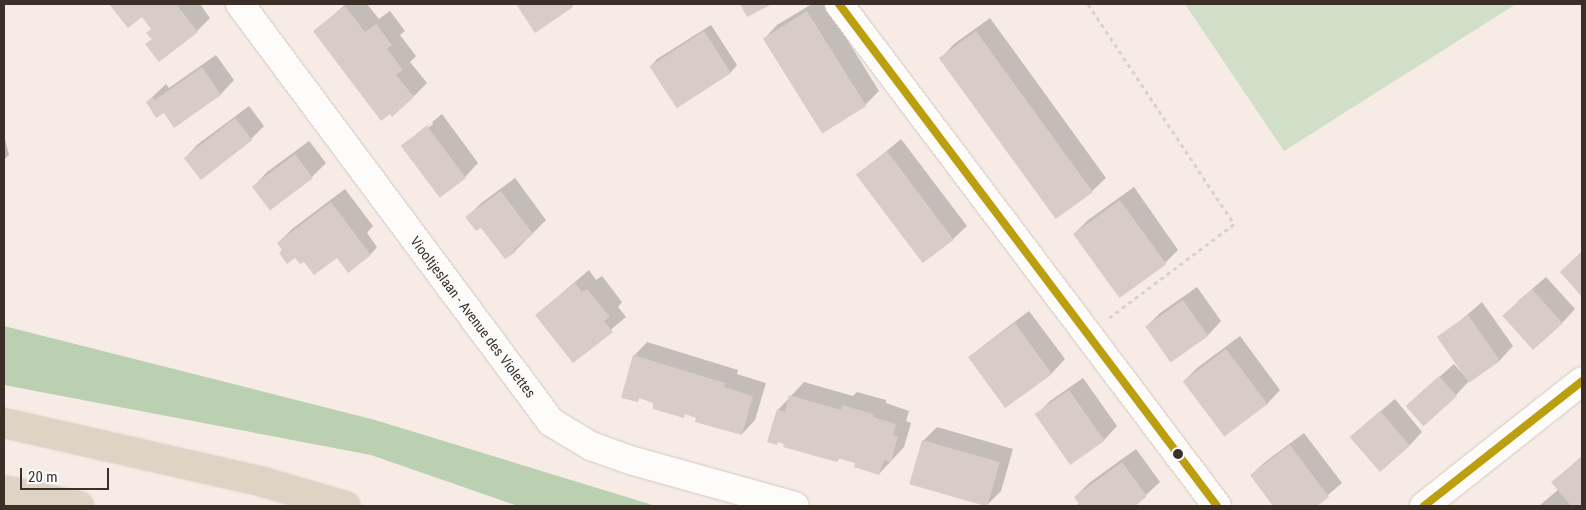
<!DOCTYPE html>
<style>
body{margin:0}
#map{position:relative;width:1586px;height:510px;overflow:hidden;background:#f6ebe5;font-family:"Roboto Condensed",sans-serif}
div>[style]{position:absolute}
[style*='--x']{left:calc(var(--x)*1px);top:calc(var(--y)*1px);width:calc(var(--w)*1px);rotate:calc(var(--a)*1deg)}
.green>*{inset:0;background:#d1dfc8}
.forest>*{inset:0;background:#bad0b1}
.shadow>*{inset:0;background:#0003}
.building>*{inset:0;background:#d8ccc6;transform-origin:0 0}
.path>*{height:3px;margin-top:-1.5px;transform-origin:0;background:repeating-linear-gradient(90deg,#d6d2d1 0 4px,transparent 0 8px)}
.roads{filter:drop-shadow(0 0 1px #d4c9c3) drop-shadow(0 0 1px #d4c9c3)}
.street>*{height:28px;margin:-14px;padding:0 14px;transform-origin:14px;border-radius:14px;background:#fefcfb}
.highway>*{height:28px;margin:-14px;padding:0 14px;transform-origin:14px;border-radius:14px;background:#ded4c4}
.bus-1>*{height:8px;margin:-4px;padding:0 4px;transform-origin:4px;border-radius:4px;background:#bb9f0e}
.dots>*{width:14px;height:14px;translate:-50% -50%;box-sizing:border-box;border:2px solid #fbfbfb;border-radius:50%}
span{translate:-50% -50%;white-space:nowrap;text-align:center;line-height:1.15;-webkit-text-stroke:4.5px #fbfbfb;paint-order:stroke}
.street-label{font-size:14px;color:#3c2f27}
.frame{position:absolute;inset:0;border:5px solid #3c2f27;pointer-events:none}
.scale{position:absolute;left:20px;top:468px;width:89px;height:22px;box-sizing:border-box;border:2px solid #3c2f27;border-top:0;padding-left:6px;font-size:15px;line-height:18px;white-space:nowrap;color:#3c2f27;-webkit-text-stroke:4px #fbfbfb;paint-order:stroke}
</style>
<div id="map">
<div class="green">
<div style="clip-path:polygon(1185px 4px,1516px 4px,1284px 151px)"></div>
</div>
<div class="forest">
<div style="clip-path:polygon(4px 326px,375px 420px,656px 506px,518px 506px,371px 455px,4px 385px)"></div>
</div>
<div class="shadow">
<div style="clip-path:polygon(111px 4px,200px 4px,210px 18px,197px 31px,153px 39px,152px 28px,142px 15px,128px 26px)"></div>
<div style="clip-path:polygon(346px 4px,367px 4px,379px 19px,390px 11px,405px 31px,400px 35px,416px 56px,410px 62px,427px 83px,414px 96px,315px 31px)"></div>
<div style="clip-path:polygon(517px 4px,575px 4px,536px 31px)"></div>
<div style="clip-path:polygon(812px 4px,825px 4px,879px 91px,865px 105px,764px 39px,777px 25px)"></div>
<div style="clip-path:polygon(990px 18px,1106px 178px,1092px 191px,941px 58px,954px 44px)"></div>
<div style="clip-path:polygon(711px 25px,737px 65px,731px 72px,677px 107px,651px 66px,657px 59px)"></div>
<div style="clip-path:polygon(216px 55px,234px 80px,221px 94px,174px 127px,164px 111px,147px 102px,166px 84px,169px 88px)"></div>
<div style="clip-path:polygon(249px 106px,264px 126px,251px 139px,185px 158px,198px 144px)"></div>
<div style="clip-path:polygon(evenodd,442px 114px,478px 163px,465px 177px,402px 147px,442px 114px,432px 122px,433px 124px,416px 137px,416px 134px,432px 122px)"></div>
<div style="clip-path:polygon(4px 135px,9px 155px,4px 160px)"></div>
<div style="clip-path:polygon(901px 139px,967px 226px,953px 239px,858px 175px)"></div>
<div style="clip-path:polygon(309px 141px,326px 163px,312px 177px,271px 208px,254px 186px,267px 172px)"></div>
<div style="clip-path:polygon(515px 178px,546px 220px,515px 251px,467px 217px,480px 204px)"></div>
<div style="clip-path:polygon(1134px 187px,1178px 250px,1165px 263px,1074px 234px,1088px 220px)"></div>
<div style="clip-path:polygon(345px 189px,373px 226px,367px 233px,377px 247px,371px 254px,349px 271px,343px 254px,304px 260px,284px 250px,278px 243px,292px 229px)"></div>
<div style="clip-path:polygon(589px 270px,596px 280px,602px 276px,622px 302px,618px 307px,626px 317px,573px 361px,536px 315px)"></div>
<div style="clip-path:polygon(1546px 277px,1575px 309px,1562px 323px,1517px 302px)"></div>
<div style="clip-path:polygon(1197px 287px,1221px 321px,1208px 335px,1170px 361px,1147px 326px,1160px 313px)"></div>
<div style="clip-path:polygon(1482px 302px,1513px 346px,1500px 360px,1472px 380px,1440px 338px)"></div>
<div style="clip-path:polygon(1029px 311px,1065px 359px,1052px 373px,1006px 406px,970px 358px,984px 345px)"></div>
<div style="clip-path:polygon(1240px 336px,1280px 390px,1267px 404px,1183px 382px,1197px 368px)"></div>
<div style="clip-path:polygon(647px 342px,738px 370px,737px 374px,766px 383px,755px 420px,742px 434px,686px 413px,683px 416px,655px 402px,640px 397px,637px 400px,634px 356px)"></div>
<div style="clip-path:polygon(1454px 364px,1469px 381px,1456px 395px,1421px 393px)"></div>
<div style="clip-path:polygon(1083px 378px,1117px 426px,1104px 440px,1037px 414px,1050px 401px)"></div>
<div style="clip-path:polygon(804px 382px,853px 396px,857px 392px,886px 400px,886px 403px,909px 411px,906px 421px,911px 423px,904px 447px,879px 474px,857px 462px,840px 458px,837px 461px,779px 441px,776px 444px,778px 410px)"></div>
<div style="clip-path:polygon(1395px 399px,1422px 432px,1409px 446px,1350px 437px)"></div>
<div style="clip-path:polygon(937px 427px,1013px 449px,1001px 491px,987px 505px,923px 441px)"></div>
<div style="clip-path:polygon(1304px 433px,1342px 483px,1315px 506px,1274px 506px,1251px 475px,1265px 462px)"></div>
<div style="clip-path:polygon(1136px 449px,1160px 482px,1146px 495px,1132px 506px,1076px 506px,1080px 503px,1075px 497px,1089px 483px)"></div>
<div style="clip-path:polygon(1582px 456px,1582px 506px,1539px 506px,1559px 489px,1553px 482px)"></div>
</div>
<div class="building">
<div style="clip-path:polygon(109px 4px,176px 4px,198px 32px,159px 62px,145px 44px,152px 39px,146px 33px,151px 29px,142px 17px,128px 28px)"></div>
<div style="clip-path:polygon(516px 4px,571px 4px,573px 7px,535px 33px)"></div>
<div style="clip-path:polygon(740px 4px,772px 4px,747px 17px)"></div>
<div style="clip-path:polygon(345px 6px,365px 32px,376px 24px,392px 45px,387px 49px,403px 70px,396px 75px,414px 97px,392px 117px,390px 114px,381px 121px,313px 31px)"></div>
<div style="left:807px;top:11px;width:112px;height:52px;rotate:58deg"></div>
<div style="left:704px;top:31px;width:50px;height:65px;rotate:57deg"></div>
<div style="left:976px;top:31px;width:199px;height:46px;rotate:54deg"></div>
<div style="clip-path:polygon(202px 67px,221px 95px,174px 128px,164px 113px,156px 118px,146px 102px,152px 97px,155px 100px)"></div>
<div style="left:235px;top:118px;width:28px;height:65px;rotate:52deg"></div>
<div style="left:427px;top:126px;width:65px;height:33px;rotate:53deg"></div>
<div style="left:887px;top:151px;width:111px;height:39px;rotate:53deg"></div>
<div style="left:295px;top:154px;width:30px;height:54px;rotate:53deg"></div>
<div style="clip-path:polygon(501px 191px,533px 234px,514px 249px,516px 252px,505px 259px,481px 228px,476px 231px,465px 217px)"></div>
<div style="left:1120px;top:200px;width:79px;height:58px;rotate:54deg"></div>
<div style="clip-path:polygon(331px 202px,371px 255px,348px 273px,337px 258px,314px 275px,304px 262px,300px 264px,295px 258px,287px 264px,279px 253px,282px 250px,277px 243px)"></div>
<div style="clip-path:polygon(1582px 251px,1582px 297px,1560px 272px)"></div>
<div style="clip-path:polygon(575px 283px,582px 292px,587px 289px,610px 317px,604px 321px,613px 332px,573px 363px,535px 315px)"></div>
<div style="left:1532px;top:289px;width:46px;height:40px;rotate:48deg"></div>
<div style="left:1183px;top:300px;width:44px;height:46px;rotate:55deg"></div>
<div style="left:1468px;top:315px;width:56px;height:38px;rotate:55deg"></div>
<div style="left:1015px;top:323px;width:63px;height:58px;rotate:54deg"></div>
<div style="left:1226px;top:349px;width:69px;height:54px;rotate:53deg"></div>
<div style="clip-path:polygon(633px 355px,725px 383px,724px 387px,753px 396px,742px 435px,695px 422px,696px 418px,685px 414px,684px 418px,653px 409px,653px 403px,639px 398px,638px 402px,621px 398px)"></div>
<div style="left:1439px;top:376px;width:27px;height:45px;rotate:48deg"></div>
<div style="left:1069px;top:390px;width:62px;height:42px;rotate:55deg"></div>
<div style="clip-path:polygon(789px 395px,841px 410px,842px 405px,873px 414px,873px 417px,896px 424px,893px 435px,898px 436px,891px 462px,884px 460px,879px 475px,854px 467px,855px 463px,838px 458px,837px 462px,783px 447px,784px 444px,777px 442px,777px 445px,767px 442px,777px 409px,785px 412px)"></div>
<div style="left:1380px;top:411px;width:46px;height:40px;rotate:49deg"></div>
<div style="left:922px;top:440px;width:81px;height:46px;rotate:16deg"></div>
<div style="clip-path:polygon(1290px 445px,1329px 497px,1317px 506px,1273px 506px,1250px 475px)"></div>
<div style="clip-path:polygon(1582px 457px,1582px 506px,1571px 506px,1551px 482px)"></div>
<div style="clip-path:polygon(1122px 462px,1147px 496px,1135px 506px,1075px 506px,1079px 504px,1074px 497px)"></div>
</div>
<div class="path">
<div style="--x:1088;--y:4;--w:264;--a:56.4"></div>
<div style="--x:1234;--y:224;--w:156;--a:143.1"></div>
</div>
<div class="roads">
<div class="street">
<div style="--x:240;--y:4;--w:521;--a:53.35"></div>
<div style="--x:551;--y:422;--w:47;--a:31"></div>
<div style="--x:591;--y:446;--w:41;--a:19.7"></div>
<div style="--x:630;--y:460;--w:171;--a:15.6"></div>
<div style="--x:839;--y:4;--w:628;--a:53.02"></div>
<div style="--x:1424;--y:506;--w:201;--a:-38.3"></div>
</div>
<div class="highway">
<div style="--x:4;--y:423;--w:266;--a:12.8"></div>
<div style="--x:263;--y:482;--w:86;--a:16.1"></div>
<div style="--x:4;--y:490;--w:77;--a:12"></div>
</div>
</div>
<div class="bus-1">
<div style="--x:839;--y:4;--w:628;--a:53.02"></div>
<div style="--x:1424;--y:506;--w:201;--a:-38.3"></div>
</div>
<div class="dots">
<div style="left:1178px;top:454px;background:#3c2f27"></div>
</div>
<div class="street-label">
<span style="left:473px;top:317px;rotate:53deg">Viooltjeslaan - Avenue des Violettes</span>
</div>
<div class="frame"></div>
<div class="scale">20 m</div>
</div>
